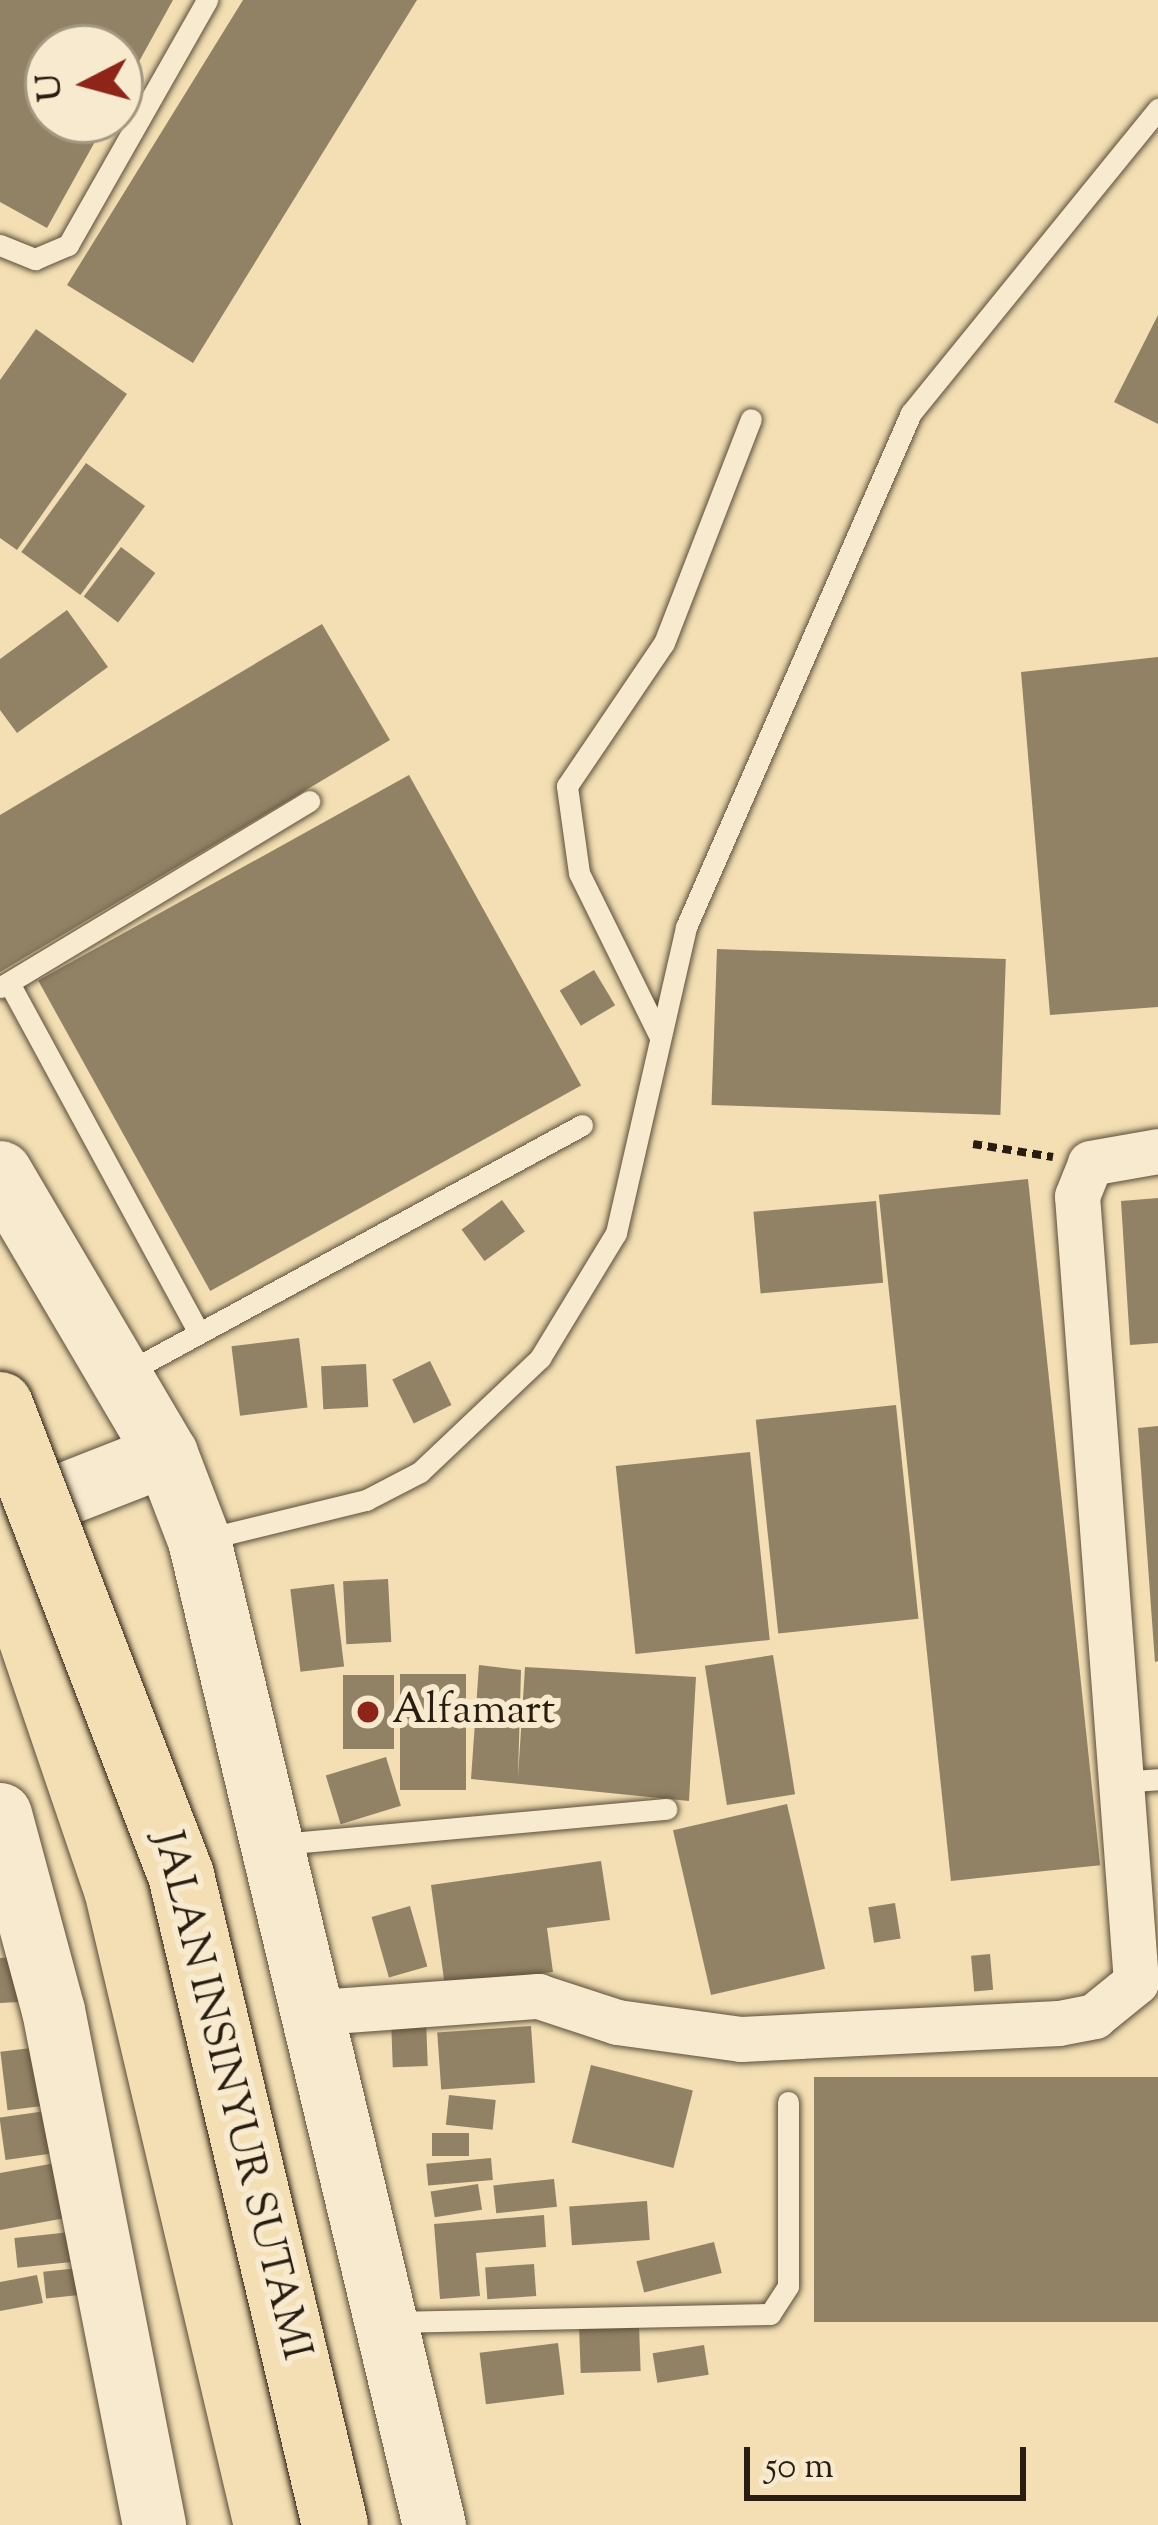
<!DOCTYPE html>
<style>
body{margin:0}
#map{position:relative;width:1158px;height:2525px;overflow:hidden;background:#f3dfb3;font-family:"Sorts Mill Goudy",serif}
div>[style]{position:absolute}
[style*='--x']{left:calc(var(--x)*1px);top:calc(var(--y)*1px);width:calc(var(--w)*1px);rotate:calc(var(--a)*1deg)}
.building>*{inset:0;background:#928265;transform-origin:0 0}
.path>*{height:8px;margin-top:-4px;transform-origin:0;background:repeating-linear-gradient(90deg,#291d11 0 9px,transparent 0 15px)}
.roads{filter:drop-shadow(0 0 3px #5c4e3a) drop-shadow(0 0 3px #5c4e3a)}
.lane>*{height:21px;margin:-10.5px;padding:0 10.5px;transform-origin:10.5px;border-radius:10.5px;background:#f7eace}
.street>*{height:45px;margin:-22.5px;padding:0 22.5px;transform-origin:22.5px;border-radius:22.5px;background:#f7eace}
.secondary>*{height:63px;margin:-31.5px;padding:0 31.5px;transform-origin:31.5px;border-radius:31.5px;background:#f7eace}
.highway>*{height:66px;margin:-33px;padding:0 33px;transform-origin:33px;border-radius:33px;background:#f3dfb3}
.bridges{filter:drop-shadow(0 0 3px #291d11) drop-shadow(0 0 3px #291d11)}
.highway-bridge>*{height:66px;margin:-33px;padding:0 33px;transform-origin:33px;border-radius:33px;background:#f3dfb3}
.dots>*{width:33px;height:33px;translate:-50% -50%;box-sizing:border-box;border:6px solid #f7eace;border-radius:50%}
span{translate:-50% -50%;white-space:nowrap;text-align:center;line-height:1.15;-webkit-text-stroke:12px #f7eace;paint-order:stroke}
.poi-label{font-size:42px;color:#291d11}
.left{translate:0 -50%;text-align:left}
.street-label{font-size:42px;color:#291d11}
.north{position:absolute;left:24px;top:24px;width:120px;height:120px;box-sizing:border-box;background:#f7eace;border:3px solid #a59882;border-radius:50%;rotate:264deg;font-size:33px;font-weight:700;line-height:48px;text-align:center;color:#291d11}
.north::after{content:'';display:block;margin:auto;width:42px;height:54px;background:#8f2418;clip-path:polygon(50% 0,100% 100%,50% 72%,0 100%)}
.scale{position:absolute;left:744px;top:2447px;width:282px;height:54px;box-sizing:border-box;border:6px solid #291d11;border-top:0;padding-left:15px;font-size:36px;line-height:42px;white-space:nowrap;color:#291d11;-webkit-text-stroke:9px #f7eace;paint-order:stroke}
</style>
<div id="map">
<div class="building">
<div style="clip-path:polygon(0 0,173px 0,120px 96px,120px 48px,48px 48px,48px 120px,107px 120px,47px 228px,0 202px)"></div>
<div style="clip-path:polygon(243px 0,417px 0,193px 363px,67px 285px)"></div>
<div style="clip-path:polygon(1158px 315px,1158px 424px,1114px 402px)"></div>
<div style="clip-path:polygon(36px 329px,127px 394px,17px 550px,0 538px,0 380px)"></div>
<div style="left:86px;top:463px;width:73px;height:110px;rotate:36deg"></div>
<div style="left:121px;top:547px;width:43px;height:62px;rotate:37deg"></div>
<div style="clip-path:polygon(67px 610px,108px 667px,17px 733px,0 710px,0 659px)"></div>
<div style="clip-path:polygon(322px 624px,390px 740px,0 972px,0 815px)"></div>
<div style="clip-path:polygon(1158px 657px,1158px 1007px,1050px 1015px,1021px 672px)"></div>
<div style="left:409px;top:775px;width:355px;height:424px;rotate:61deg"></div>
<div style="left:717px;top:949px;width:289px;height:156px;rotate:2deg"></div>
<div style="left:594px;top:970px;width:41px;height:40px;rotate:59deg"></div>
<div style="left:1028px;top:1179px;width:690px;height:150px;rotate:84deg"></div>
<div style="clip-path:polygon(1158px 1198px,1158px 1343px,1130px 1345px,1121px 1201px)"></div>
<div style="left:502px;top:1200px;width:39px;height:50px;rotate:54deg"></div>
<div style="left:876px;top:1201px;width:82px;height:123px;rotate:85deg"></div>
<div style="left:299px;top:1338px;width:70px;height:68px;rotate:83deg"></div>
<div style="left:430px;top:1361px;width:49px;height:42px;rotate:64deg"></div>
<div style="left:366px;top:1364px;width:43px;height:45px;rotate:87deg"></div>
<div style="left:896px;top:1405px;width:215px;height:141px;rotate:84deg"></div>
<div style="clip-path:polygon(1158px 1426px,1158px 1661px,1155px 1662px,1138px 1428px)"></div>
<div style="left:750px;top:1452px;width:189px;height:135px;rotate:84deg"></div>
<div style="left:388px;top:1579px;width:63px;height:45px;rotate:87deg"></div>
<div style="left:334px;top:1584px;width:83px;height:44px;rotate:83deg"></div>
<div style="left:773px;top:1655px;width:141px;height:69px;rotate:81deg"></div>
<div style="clip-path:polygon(479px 1665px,521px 1670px,518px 1777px,525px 1667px,696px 1677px,689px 1801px,471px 1779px)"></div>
<div style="left:400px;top:1674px;width:66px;height:116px"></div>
<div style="left:343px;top:1675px;width:51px;height:74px"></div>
<div style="left:386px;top:1757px;width:51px;height:63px;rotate:73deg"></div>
<div style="left:787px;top:1804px;width:169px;height:117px;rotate:77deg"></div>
<div style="clip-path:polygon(601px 1861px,610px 1920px,547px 1928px,553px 1972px,445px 1987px,431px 1885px)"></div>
<div style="left:895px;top:1903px;width:36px;height:27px;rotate:81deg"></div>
<div style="left:410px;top:1906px;width:63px;height:40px;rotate:74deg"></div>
<div style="left:990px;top:1954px;width:36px;height:19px;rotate:85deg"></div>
<div style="clip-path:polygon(17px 1957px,20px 2002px,0 2003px,0 1958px)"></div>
<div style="left:426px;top:2017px;width:49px;height:35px;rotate:88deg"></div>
<div style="left:531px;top:2026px;width:57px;height:94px;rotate:86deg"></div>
<div style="left:47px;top:2046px;width:59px;height:47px;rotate:83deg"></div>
<div style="left:591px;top:2065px;width:105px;height:80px;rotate:14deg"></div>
<div style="left:1158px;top:2077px;width:245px;height:344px;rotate:90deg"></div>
<div style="left:449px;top:2095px;width:47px;height:30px;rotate:6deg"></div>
<div style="left:53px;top:2110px;width:43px;height:54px;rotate:82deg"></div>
<div style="left:432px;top:2133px;width:37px;height:23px"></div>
<div style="left:491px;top:2158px;width:22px;height:65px;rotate:85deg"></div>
<div style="clip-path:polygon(61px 2162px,71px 2217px,0 2230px,0 2173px)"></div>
<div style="left:554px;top:2179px;width:28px;height:61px;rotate:84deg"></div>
<div style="left:478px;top:2184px;width:26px;height:48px;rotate:81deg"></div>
<div style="left:647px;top:2201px;width:39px;height:78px;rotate:86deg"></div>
<div style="clip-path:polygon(544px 2215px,546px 2247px,476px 2253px,480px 2296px,440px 2299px,434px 2224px)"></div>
<div style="left:80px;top:2231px;width:30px;height:66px;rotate:84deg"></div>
<div style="left:714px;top:2242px;width:32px;height:80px;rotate:76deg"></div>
<div style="left:534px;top:2264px;width:32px;height:49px;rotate:86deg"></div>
<div style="left:88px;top:2267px;width:27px;height:45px;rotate:84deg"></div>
<div style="clip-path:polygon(37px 2275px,43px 2303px,0 2311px,0 2282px)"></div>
<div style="left:639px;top:2324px;width:47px;height:60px;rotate:88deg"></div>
<div style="left:558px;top:2343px;width:52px;height:79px;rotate:83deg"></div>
<div style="left:704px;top:2345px;width:30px;height:52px;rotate:81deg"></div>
</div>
<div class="path">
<div style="--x:973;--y:1144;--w:81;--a:9.2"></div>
</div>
<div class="roads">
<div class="lane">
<div style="--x:0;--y:245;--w:38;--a:22"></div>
<div style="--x:35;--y:259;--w:36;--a:-23"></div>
<div style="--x:68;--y:245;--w:282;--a:-60.4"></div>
<div style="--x:9;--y:983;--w:398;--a:61.5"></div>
<div style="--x:1;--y:987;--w:360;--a:-31.1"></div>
<div style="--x:660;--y:1037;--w:183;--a:-116.3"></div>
<div style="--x:579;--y:873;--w:88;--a:-97.9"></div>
<div style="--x:567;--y:786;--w:173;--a:-55.9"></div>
<div style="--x:664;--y:643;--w:240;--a:-68.8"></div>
<div style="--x:126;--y:1373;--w:519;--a:-28.54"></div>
<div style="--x:206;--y:1539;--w:165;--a:-13.7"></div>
<div style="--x:366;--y:1500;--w:61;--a:-27.4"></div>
<div style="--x:420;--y:1472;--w:166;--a:-43.5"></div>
<div style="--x:540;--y:1358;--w:146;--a:-58.7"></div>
<div style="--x:616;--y:1233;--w:314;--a:-77.1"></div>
<div style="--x:686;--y:927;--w:561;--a:-66.36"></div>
<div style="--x:911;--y:413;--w:392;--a:-50.9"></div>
<div style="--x:1119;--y:1782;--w:39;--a:-4"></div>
<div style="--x:280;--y:1844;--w:388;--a:-5.2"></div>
<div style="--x:391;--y:2322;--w:379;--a:-1.2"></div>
<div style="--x:770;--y:2314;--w:33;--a:-57"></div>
<div style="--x:788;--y:2286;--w:184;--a:-90"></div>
</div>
<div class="street">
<div style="--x:319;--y:2012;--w:220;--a:-4.2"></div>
<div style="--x:538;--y:1996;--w:83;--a:18.2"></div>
<div style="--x:617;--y:2022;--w:125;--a:7.8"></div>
<div style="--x:741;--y:2039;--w:318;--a:-2.9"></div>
<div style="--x:1059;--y:2023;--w:36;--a:-11"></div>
<div style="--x:1094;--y:2016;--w:54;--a:-39"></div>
<div style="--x:1136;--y:1982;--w:788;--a:-94.29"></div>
<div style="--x:1077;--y:1196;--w:35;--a:-68"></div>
<div style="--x:1090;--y:1163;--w:69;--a:-10"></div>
</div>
<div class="secondary">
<div style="--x:0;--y:1172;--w:327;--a:59.5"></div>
<div style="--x:166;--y:1454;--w:92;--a:69"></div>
<div style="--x:199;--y:1540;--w:1013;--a:76.58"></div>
<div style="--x:0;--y:1519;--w:178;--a:-21.4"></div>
<div style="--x:0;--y:1814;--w:203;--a:74.9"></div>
<div style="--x:53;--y:2010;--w:525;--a:78.9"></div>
</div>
<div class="highway">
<div style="--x:0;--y:1546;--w:362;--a:71.2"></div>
<div style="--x:117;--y:1889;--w:653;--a:76.73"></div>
</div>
</div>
<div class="bridges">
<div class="highway-bridge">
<div style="--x:0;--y:1405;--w:504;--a:68.94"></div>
<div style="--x:181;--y:1875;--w:668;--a:76.67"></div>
</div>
</div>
<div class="dots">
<div style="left:368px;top:1712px;background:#8f2418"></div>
</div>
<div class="poi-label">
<span class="left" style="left:392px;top:1712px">Alfamart</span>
</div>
<div class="street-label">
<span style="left:230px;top:2096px;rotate:76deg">JALAN INSINYUR SUTAMI</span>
</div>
<div class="north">U</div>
<div class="scale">50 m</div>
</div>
